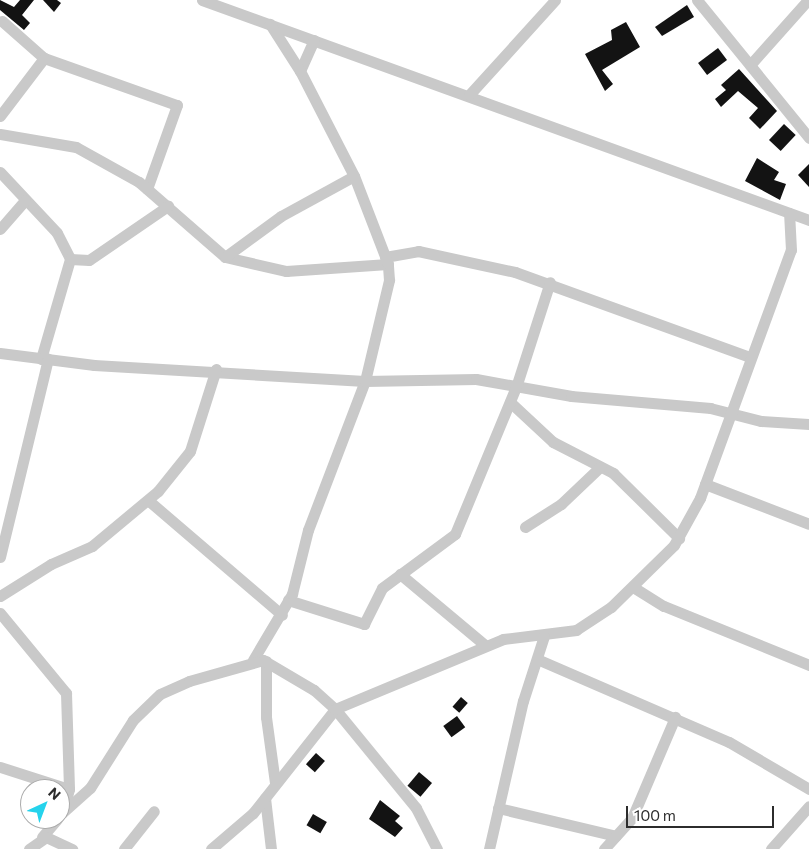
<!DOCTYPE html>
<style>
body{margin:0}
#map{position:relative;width:809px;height:849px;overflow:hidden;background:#fff;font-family:Commissioner,sans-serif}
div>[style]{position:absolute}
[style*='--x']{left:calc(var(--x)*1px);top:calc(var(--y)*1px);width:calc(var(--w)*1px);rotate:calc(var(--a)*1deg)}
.building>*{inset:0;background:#131313;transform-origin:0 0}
.street>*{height:11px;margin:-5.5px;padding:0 5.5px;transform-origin:5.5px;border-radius:5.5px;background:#c9c9c9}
span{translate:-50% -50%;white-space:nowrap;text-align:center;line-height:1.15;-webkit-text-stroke:5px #fff;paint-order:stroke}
.north{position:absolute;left:20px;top:779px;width:50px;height:50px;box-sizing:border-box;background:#fff;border:1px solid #ababab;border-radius:50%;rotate:43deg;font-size:14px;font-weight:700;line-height:20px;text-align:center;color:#2c2c2c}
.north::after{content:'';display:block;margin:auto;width:18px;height:22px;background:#25d3ec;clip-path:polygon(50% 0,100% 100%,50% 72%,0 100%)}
.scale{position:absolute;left:626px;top:806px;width:148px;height:22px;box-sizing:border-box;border:2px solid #2c2c2c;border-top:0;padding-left:6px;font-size:15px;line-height:18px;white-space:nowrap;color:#2c2c2c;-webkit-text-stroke:4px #fff;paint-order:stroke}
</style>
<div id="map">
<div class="building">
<div style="clip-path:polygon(0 0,14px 7px,20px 0,34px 0,22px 15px,30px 23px,24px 30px,0 10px)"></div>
<div style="clip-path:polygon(43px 0,57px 0,61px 3px,54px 12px)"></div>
<div style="clip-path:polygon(687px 5px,694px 17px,662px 36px,655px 27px)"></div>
<div style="clip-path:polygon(626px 22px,640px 47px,602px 70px,613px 84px,605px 91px,585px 54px,612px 40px,611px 30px)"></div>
<div style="left:718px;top:48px;width:15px;height:25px;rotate:53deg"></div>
<div style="clip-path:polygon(739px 69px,777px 111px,760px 129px,749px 118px,758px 108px,738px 91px,721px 107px,715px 99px,726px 90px,721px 85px)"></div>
<div style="left:784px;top:124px;width:16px;height:22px;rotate:43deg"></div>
<div style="clip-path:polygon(757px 158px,779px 172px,774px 180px,786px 184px,780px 200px,745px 181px)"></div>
<div style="clip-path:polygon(809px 164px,809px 187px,798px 175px)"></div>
<div style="left:461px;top:697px;width:9px;height:13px;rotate:41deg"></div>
<div style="left:457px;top:716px;width:14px;height:17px;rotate:54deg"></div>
<div style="left:316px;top:753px;width:12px;height:15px;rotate:42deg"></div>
<div style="left:419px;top:772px;width:17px;height:18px;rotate:40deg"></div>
<div style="clip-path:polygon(380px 800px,400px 816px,395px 821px,403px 828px,395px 837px,369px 819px)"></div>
<div style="left:313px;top:814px;width:16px;height:13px;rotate:30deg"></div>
</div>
<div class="street">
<div style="--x:202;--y:0;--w:646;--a:19.92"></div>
<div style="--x:697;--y:0;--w:178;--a:50.9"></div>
<div style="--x:2;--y:21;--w:56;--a:41.4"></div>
<div style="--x:44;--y:58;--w:141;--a:19.5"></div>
<div style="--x:177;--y:105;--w:89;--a:109.7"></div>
<div style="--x:750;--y:65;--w:87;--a:-48.3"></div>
<div style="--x:300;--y:71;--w:34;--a:-66"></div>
<div style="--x:469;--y:95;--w:128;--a:-47.8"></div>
<div style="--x:0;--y:116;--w:73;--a:-52.8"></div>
<div style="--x:0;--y:134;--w:77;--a:9.7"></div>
<div style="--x:76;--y:147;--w:72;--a:29.1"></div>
<div style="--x:139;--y:182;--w:114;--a:41.1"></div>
<div style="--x:225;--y:257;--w:63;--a:12.9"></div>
<div style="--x:286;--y:271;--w:102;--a:-3.9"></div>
<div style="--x:0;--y:172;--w:83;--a:46.9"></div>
<div style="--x:57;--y:233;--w:29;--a:63"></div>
<div style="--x:70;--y:259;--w:104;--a:106.2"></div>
<div style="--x:0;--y:229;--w:38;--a:-49"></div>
<div style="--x:225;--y:257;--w:69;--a:-36.2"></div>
<div style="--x:281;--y:216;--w:83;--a:-28.7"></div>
<div style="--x:385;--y:257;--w:34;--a:-10"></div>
<div style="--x:418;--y:251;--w:99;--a:12.2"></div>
<div style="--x:515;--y:272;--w:250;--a:19.9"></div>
<div style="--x:70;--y:259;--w:19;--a:3"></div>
<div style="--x:89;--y:260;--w:96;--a:-34.4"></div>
<div style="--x:0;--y:353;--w:95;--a:7.3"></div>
<div style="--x:94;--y:365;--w:271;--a:3.4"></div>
<div style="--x:365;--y:381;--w:111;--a:-1"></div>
<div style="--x:476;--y:379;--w:97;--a:10.1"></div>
<div style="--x:571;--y:396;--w:140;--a:4.9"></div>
<div style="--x:710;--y:408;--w:53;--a:14.3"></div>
<div style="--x:761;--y:421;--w:48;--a:3.6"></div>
<div style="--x:510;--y:402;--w:59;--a:42.9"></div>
<div style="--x:553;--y:442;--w:68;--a:27.3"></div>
<div style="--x:613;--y:473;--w:93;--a:44.6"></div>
<div style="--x:705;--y:484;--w:111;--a:21"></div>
<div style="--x:149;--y:501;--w:175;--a:40.6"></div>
<div style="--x:525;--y:527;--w:43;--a:-32.6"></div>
<div style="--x:561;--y:504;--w:54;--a:-43.5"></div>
<div style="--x:0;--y:557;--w:204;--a:-76.4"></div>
<div style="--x:400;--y:574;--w:111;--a:39.9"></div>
<div style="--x:633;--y:587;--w:36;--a:32"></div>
<div style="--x:664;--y:606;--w:157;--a:22.1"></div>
<div style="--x:0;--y:596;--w:60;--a:-32.1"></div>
<div style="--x:51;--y:564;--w:45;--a:-23.7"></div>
<div style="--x:92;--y:546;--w:86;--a:-39.8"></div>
<div style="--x:158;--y:491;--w:51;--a:-51.3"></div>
<div style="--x:190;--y:451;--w:86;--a:-72.4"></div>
<div style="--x:288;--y:600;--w:80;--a:17.5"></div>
<div style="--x:364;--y:624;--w:40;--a:-63.4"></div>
<div style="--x:382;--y:588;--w:91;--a:-36.5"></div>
<div style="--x:455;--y:534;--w:162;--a:-67.5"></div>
<div style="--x:517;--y:384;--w:107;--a:-72.1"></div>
<div style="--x:0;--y:613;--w:104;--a:50.5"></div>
<div style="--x:66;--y:693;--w:96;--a:88.2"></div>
<div style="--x:69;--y:789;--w:23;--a:105"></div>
<div style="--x:537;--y:659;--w:209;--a:23.4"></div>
<div style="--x:729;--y:742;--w:93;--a:30.4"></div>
<div style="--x:253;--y:660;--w:77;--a:-59.4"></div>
<div style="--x:292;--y:594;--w:66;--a:-76"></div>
<div style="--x:308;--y:530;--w:160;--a:-69.1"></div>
<div style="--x:365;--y:381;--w:104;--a:-76.6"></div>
<div style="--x:389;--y:280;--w:16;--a:-94"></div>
<div style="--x:388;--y:264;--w:94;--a:-111.1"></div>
<div style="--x:354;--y:176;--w:118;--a:-117.2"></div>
<div style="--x:300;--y:71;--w:56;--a:-122.6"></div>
<div style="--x:266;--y:661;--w:56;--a:90"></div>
<div style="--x:266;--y:717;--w:67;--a:82.2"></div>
<div style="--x:0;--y:767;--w:72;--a:17.7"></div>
<div style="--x:265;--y:798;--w:51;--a:83.3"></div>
<div style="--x:498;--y:808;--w:121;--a:13.3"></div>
<div style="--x:62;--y:813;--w:38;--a:-42"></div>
<div style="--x:90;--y:788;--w:80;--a:-57.7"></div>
<div style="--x:133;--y:720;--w:37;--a:-44"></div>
<div style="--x:160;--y:694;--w:32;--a:-24"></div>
<div style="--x:189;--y:681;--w:77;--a:-15.8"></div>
<div style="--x:263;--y:660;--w:59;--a:30.5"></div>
<div style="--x:314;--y:690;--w:28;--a:42"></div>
<div style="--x:335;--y:709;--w:128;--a:50.7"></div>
<div style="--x:416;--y:808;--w:46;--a:62.9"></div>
<div style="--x:42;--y:837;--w:23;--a:-50"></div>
<div style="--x:29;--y:849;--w:21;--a:-35"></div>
<div style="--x:46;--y:837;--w:29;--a:25"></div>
<div style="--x:124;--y:849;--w:48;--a:-51.7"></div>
<div style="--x:211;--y:849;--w:55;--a:-40.6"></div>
<div style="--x:253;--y:813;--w:132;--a:-51.7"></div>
<div style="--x:335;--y:709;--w:182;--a:-22.6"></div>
<div style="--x:503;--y:639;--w:74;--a:-7"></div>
<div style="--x:576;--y:630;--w:42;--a:-33.3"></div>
<div style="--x:611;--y:607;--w:88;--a:-44.5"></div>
<div style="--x:674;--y:545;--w:54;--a:-61"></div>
<div style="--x:700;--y:498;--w:264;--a:-69.9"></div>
<div style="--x:791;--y:250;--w:37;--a:-93"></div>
<div style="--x:489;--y:849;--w:152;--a:-77.1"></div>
<div style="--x:523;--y:701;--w:68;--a:-72.1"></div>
<div style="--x:604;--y:849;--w:42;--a:-47.9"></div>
<div style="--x:632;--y:818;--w:110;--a:-66.9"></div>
<div style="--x:771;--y:849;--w:57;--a:-48.5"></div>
</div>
<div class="north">N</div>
<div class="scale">100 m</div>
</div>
